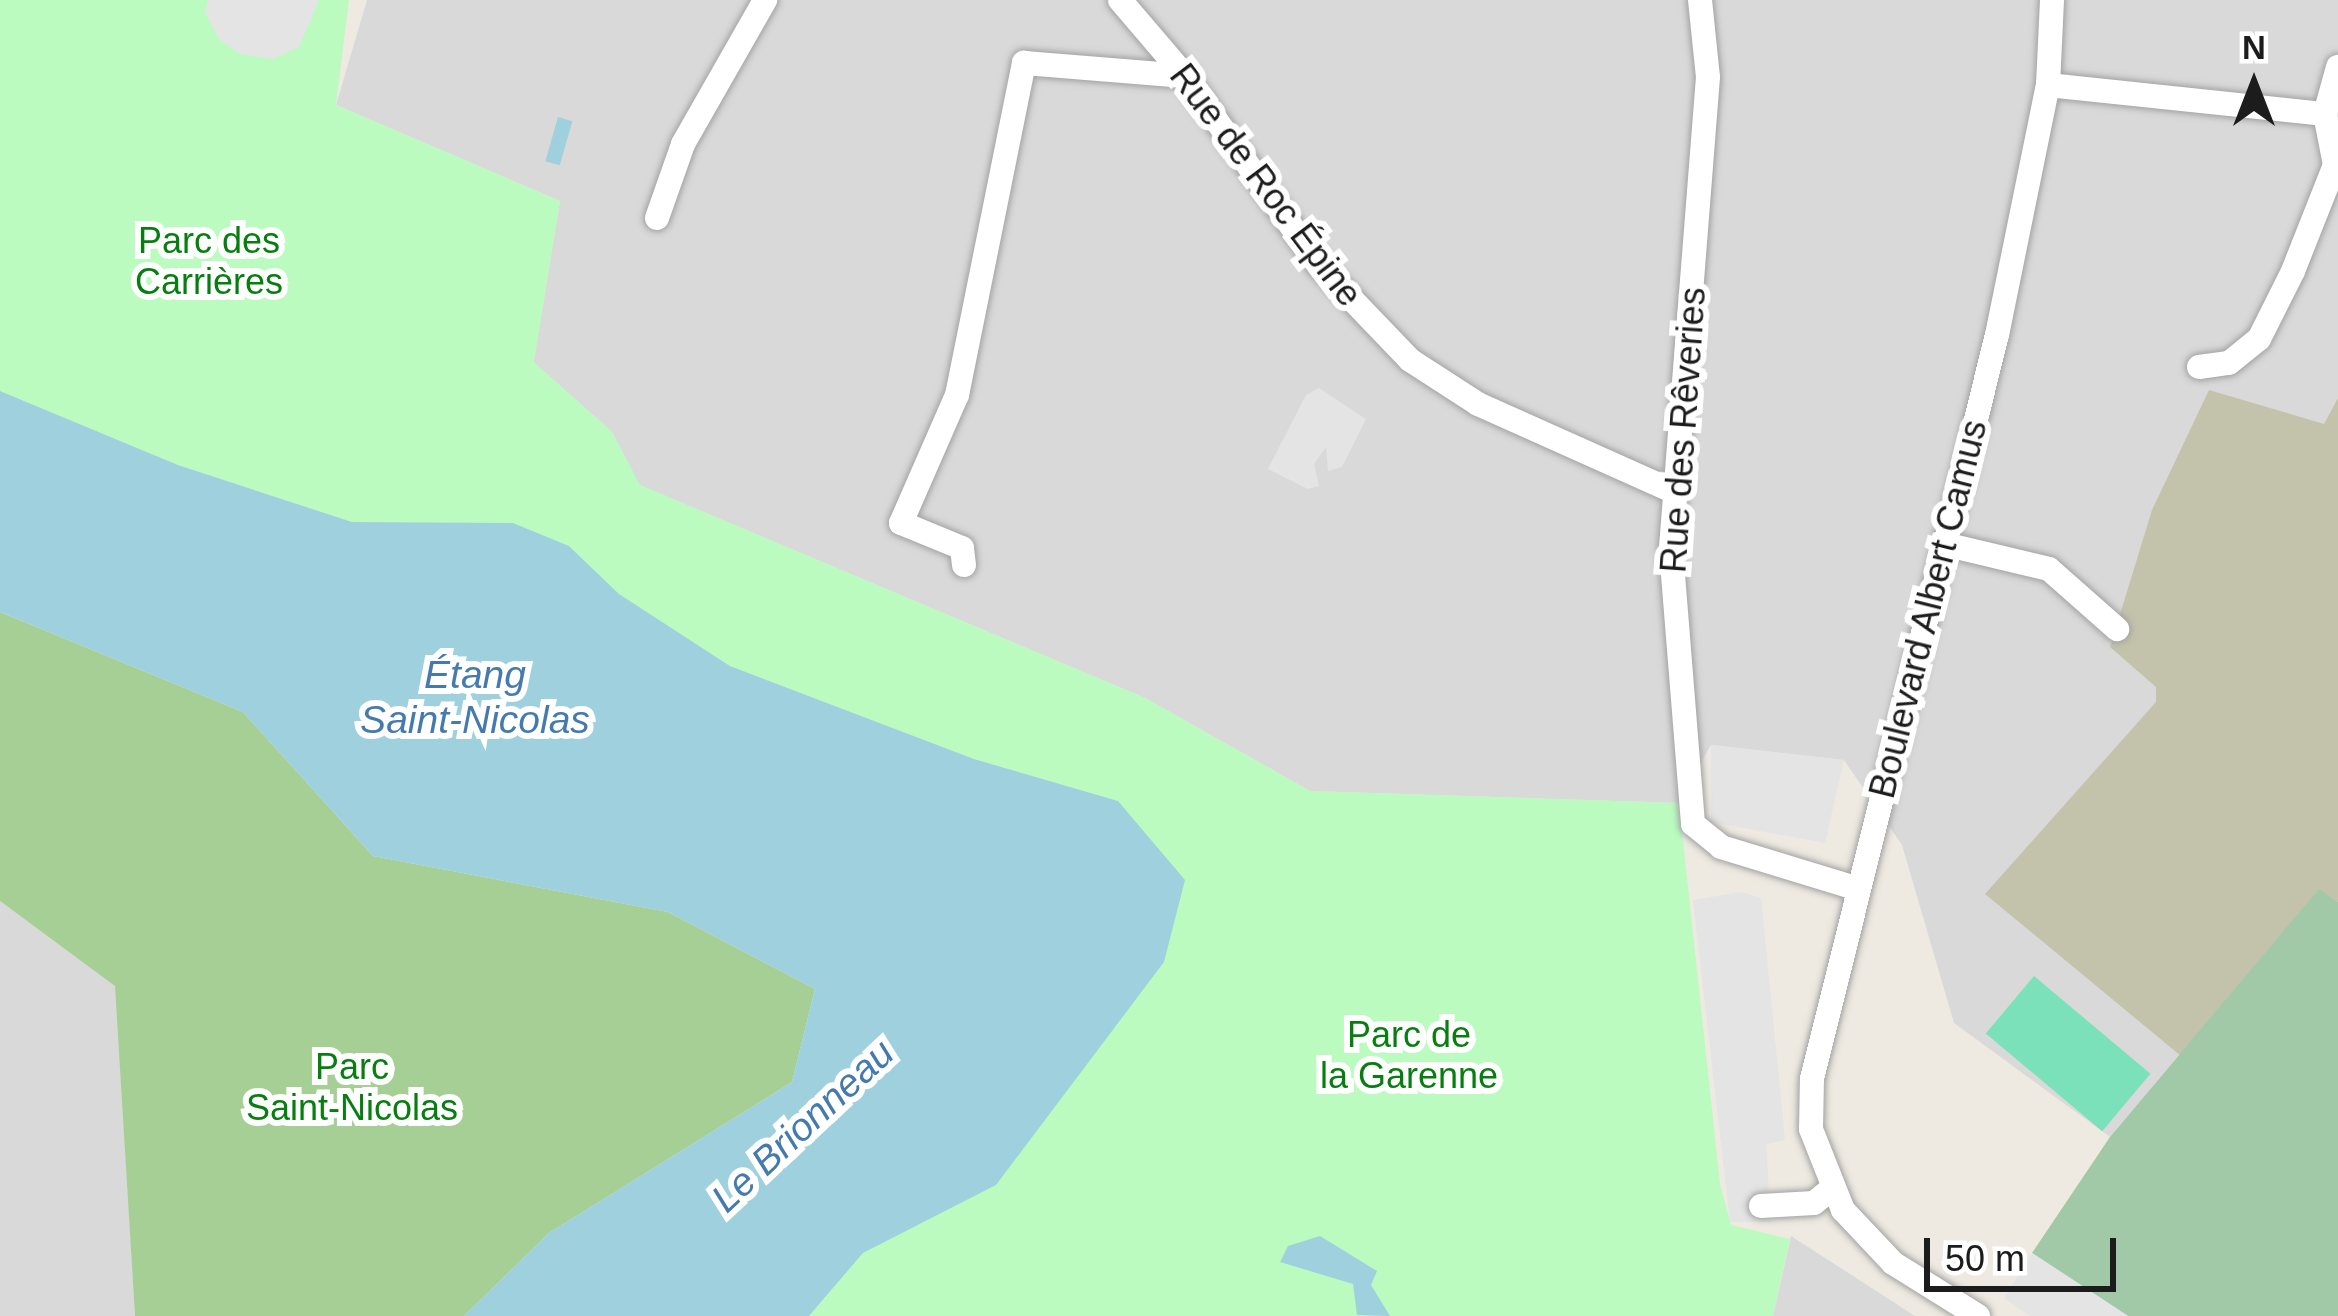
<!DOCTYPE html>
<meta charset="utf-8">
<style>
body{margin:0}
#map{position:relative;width:2338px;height:1316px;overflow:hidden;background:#eeeae1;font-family:Arial,sans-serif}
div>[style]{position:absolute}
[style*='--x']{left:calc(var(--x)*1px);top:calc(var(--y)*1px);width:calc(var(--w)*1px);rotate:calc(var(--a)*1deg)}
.residential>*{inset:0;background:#dad9d9}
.construction>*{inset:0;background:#c3c3ac}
.forest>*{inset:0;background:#a5cf94}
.cemetery>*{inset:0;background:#a1c8a7}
.park>*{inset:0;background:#bbfbc0}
.pitch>*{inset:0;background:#7be1ba;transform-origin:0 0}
.parking>*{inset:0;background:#e4e4e4}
.water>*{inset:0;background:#9fd0de;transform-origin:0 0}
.roads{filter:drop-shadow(0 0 3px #a3a3a3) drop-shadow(0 0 3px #a3a3a3)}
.street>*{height:24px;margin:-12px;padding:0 12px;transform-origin:12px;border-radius:12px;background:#fff}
span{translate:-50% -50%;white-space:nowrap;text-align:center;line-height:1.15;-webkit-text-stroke:12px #fff;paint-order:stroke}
.street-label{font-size:36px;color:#1c1c1c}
.park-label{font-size:36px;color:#077e10}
.water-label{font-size:39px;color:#457aaf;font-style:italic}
.north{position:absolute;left:2194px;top:24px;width:120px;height:120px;-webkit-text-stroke:9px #fff;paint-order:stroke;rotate:0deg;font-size:33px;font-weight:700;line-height:48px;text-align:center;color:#1c1c1c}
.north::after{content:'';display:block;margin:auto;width:42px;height:54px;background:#1c1c1c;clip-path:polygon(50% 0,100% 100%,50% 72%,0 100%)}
.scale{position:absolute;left:1924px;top:1238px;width:192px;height:54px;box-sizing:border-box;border:6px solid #1c1c1c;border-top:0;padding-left:15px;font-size:36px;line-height:42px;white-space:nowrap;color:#1c1c1c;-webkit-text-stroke:9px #fff;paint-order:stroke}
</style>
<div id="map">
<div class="residential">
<div style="clip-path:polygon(367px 0,2338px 0,2338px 866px,2110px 1137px,1954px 1023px,1902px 845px,1844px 760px,1711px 745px,1679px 803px,1310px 791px,1145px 698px,639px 485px,612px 432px,533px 362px,560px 201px,336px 105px)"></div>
<div style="clip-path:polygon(0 901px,116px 986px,135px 1316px,0 1316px)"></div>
<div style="clip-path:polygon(1791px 1236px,1915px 1316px,1773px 1316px)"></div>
</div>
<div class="construction">
<div style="clip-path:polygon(2209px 390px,2324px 424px,2338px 398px,2338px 902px,2319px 890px,2181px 1056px,1985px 894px,2156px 702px,2156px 687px,2110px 647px,2152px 510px)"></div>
</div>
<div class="forest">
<div style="clip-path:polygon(0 612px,243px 712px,373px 856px,668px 912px,815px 989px,792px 1082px,549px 1233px,464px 1316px,135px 1316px,115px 986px,0 901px)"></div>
</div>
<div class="cemetery">
<div style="clip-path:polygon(2319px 889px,2338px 902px,2338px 1316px,2128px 1316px,2032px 1253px,2110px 1137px)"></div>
</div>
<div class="park">
<div style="clip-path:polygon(0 0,349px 0,336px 105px,560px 201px,534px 362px,612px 432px,640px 485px,1145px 698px,1310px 791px,1679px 803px,1720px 1184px,1731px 1225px,1790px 1239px,1773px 1316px,809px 1316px,863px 1253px,996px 1185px,1118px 801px,974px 759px,730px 666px,619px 594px,569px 546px,428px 524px,352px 522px,178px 465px,0 391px)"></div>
</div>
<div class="pitch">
<div style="left:2034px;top:976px;width:152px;height:75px;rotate:40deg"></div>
</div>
<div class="parking">
<div style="clip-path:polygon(208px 0,319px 0,299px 47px,273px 59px,240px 54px,219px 39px,205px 13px)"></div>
<div style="clip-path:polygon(1319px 388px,1366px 419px,1342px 467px,1328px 471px,1326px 447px,1314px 464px,1319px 486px,1308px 489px,1268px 469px,1306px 395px)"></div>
<div style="clip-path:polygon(1711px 745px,1844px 760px,1825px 843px,1711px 822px)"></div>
<div style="clip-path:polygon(1741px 892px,1761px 898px,1785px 1140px,1766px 1144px,1771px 1222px,1730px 1222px,1693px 900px)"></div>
<div style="clip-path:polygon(2032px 1253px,2128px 1316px,2030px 1316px,2004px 1298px)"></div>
</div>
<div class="water">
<div style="left:558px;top:117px;width:15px;height:46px;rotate:16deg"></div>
<div style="clip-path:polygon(0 391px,178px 465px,352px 522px,513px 523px,569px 546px,619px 594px,730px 666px,974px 759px,1118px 801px,1185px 880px,1164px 962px,996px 1185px,863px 1253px,809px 1316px,464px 1316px,549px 1233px,792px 1082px,815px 989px,668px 912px,373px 856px,243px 712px,0 612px)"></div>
<div style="clip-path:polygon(1320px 1236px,1377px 1271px,1371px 1285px,1390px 1316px,1357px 1315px,1353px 1284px,1280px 1262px,1288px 1246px)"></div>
</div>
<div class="roads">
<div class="street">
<div style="--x:1120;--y:0;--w:100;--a:49.5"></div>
<div style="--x:1185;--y:76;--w:230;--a:54.7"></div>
<div style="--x:1318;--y:264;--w:133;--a:46.2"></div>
<div style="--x:1410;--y:360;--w:81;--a:32.9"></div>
<div style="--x:1478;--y:404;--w:216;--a:24.1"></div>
<div style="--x:1700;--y:0;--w:77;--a:84.1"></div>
<div style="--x:1708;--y:77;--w:474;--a:94.5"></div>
<div style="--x:1671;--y:550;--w:275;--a:85.4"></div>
<div style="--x:1693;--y:824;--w:36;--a:39"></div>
<div style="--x:1721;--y:847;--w:143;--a:17"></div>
<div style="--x:2048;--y:85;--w:279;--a:6"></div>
<div style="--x:657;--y:218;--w:78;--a:-70.6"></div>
<div style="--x:683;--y:144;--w:166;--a:-60.3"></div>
<div style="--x:2199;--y:367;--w:30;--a:-8"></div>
<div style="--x:2229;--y:363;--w:38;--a:-39"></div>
<div style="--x:2259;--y:339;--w:76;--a:-63.4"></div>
<div style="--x:2293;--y:271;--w:114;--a:-68.4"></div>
<div style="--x:2335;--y:165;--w:52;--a:-101.1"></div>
<div style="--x:2325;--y:114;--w:49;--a:-74.5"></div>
<div style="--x:1944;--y:544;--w:108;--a:13.4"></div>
<div style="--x:2049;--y:569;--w:91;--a:41.4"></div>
<div style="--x:964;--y:565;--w:17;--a:-97"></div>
<div style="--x:962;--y:548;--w:66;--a:-157.7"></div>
<div style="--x:901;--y:523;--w:140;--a:-66.4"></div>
<div style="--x:957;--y:395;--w:339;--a:-78.6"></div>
<div style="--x:1024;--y:63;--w:162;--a:4.6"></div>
<div style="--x:1761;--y:1206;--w:53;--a:-3.2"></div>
<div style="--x:1814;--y:1203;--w:22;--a:-39"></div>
<div style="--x:1978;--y:1316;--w:100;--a:-148.1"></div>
<div style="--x:1893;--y:1263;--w:73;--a:-133.3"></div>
<div style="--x:1843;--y:1210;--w:87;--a:-111.6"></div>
<div style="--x:1811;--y:1129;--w:50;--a:-88.9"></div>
<div style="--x:1812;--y:1079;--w:767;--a:-76.04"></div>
<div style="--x:1997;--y:335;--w:255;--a:-78.5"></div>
<div style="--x:2048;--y:85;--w:85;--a:-87.3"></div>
</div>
</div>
<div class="street-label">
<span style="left:1266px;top:185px;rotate:53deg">Rue de Roc Épine</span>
<span style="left:1683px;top:430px;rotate:-86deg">Rue des Rêveries</span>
<span style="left:1928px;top:609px;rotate:-76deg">Boulevard Albert Camus</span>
</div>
<div class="park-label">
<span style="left:209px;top:261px">Parc des<br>Carrières</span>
<span style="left:1409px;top:1055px">Parc de<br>la Garenne</span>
<span style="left:352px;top:1087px">Parc<br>Saint-Nicolas</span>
</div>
<div class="water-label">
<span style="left:475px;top:698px">Étang<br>Saint-Nicolas</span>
<span style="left:803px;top:1126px;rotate:-43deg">Le Brionneau</span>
</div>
<div class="north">N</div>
<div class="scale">50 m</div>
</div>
